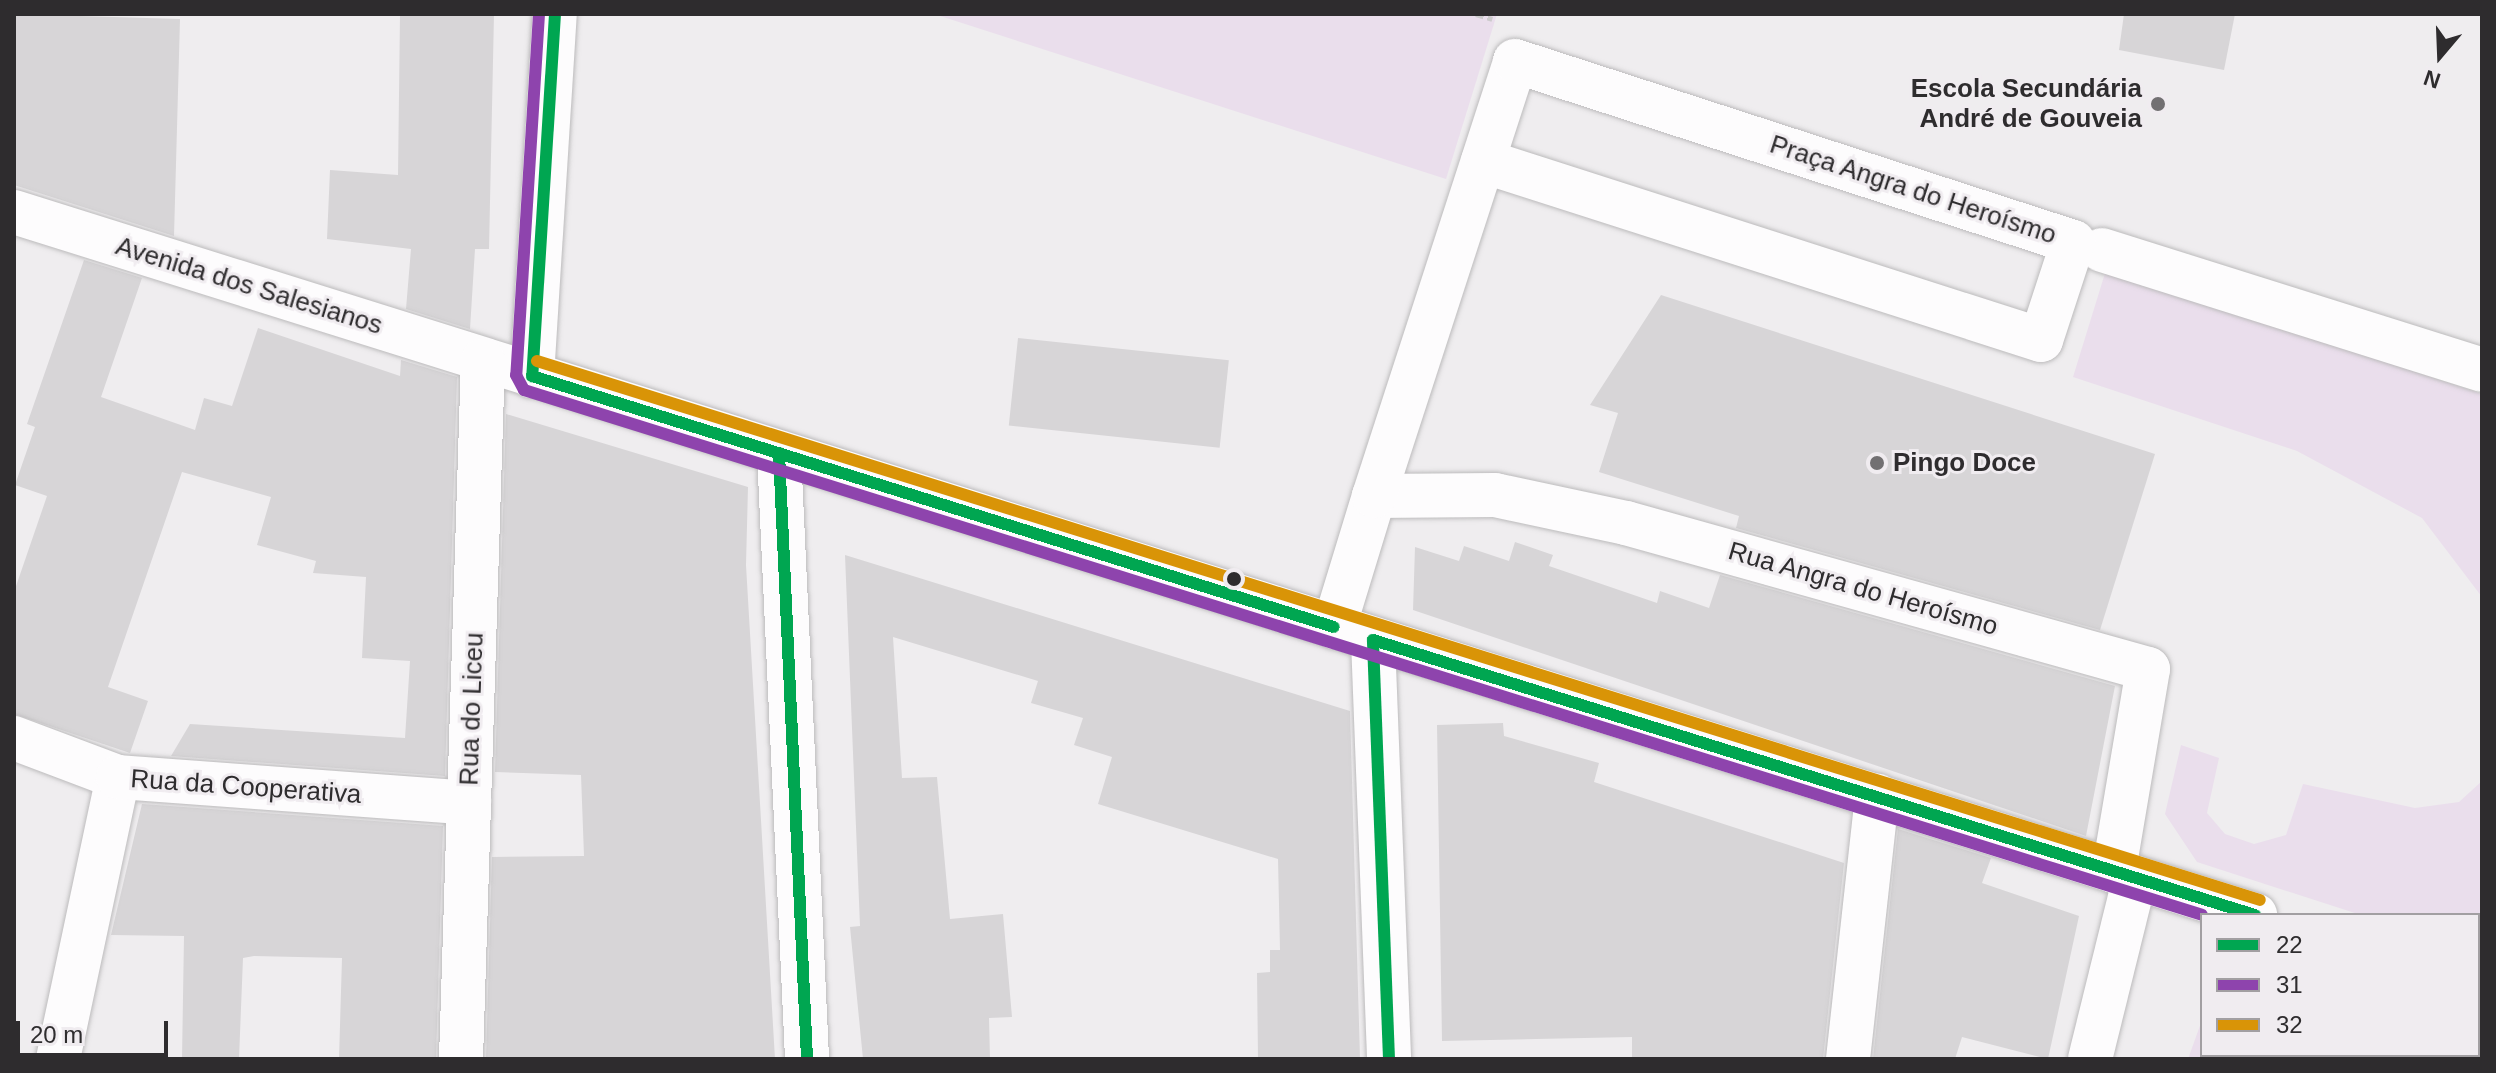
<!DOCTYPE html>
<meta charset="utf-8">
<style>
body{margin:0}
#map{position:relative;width:2496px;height:1073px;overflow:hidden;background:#efedef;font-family:Arial,sans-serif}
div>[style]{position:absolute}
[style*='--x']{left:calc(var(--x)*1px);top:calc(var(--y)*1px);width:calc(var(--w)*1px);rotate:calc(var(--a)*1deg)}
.green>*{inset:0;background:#eadeec}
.building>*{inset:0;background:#d7d5d7;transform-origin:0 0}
.path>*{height:5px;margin-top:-2.5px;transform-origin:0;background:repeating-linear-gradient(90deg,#cccbcc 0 8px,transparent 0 12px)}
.roads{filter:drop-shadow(0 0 2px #bcbbbc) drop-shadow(0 0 2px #bcbbbc)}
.minor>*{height:44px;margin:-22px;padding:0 22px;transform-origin:22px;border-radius:22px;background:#fdfcfd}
.bus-1>*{height:12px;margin:-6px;padding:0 6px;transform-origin:6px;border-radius:6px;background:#00a651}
.bus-2>*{height:12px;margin:-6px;padding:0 6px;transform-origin:6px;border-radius:6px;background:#8e44ad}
.bus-3>*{height:12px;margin:-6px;padding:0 6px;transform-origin:6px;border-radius:6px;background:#d99407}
.dots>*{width:22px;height:22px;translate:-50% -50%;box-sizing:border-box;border:4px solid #f0ecf0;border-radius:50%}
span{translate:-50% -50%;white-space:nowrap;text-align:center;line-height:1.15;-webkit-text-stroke:6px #f0ecf0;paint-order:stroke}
.poi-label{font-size:26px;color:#2e2c2e;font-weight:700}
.right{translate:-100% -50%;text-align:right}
.left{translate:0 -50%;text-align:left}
.street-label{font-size:26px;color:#2e2c2e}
.frame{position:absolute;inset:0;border:16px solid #2e2c2e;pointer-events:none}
.legend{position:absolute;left:2200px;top:913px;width:280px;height:144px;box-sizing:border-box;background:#f0ecf0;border:2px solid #a29fa2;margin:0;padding:10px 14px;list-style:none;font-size:24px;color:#2e2c2e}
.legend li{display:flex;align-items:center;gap:16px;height:40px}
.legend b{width:40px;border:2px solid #a29fa2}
.north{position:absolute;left:2400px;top:16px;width:80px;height:80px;-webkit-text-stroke:6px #f0ecf0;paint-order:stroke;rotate:199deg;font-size:22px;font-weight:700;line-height:32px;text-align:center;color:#2e2c2e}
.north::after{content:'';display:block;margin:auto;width:28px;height:36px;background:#2e2c2e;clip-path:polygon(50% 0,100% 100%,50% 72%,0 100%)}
.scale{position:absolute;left:16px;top:1021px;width:152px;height:36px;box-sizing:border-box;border:4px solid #2e2c2e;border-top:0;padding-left:10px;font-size:24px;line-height:28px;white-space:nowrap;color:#2e2c2e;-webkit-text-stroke:6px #f0ecf0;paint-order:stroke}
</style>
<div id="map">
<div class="green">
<div style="clip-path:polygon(934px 14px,1497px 14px,1446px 179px)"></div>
<div style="clip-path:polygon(2106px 270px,2482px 394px,2482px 597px,2422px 518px,2297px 451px,2073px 377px)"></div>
<div style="clip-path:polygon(2181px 745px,2219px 758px,2207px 813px,2225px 834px,2254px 844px,2286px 835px,2303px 784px,2415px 808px,2459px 802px,2482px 781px,2482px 955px,2478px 915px,2361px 915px,2197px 862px,2165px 814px)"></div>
<div style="clip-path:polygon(2202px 1020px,2202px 1055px,2478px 1055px,2478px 1025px,2482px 1059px,2188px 1059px)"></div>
</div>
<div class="building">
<div style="clip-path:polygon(14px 14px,180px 19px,174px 236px,14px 185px)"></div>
<div style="clip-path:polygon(400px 14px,494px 14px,489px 249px,475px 249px,470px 329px,406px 309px,411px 249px,327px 239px,330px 170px,398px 175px)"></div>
<div style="clip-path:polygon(2124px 14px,2235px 14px,2224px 70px,2119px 50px)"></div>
<div style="clip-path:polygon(84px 260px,142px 278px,101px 397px,195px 430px,204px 398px,232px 406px,258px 328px,400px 376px,401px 360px,457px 377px,445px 776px,171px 756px,190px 724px,405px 738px,410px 661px,362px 658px,366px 577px,313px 573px,316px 561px,257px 545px,271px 497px,182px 472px,108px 687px,148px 701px,130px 753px,14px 714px,14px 592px,47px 496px,15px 485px,35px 427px,27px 424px)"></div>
<div style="clip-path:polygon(1661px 295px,2155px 454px,2100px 630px,1736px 528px,1739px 516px,1599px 472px,1618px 413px,1590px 405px)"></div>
<div style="left:1018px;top:338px;width:212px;height:88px;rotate:6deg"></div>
<div style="clip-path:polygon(506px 414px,748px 487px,746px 565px,775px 1059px,486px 1059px,492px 857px,584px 856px,581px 775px,495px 772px)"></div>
<div style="clip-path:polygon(1515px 542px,1553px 555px,1549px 566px,1657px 603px,1660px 591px,1709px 608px,1720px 575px,2115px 686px,2086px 836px,1413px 610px,1415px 547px,1459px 561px,1464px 546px,1509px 561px)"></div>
<div style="clip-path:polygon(845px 555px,1350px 711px,1360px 1059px,1258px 1059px,1257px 973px,1270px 972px,1270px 950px,1280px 950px,1278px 859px,1098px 804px,1112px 757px,1074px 745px,1083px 718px,1031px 703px,1038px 681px,893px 637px,902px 778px,937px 777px,950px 919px,1003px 914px,1012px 1017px,989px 1018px,990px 1059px,863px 1059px,850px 927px,860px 926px)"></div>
<div style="clip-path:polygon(1503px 723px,1504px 736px,1599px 763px,1594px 782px,1844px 863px,1823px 1059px,1632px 1059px,1632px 1037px,1442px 1041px,1437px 725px)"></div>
<div style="clip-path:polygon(142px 804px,443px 826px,436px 1059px,339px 1059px,342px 958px,254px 956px,243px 958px,239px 1059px,182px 1059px,184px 936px,111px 935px)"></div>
<div style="clip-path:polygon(1898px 829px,1991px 858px,1982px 883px,2079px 916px,2048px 1059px,1962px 1037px,1955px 1059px,1873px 1059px)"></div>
</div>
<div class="path">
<div style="--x:1476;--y:14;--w:17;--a:17"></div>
</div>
<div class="roads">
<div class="minor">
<div style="--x:14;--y:212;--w:2349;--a:17.42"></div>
<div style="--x:2102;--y:250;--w:398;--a:17.5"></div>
<div style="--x:532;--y:376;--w:363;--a:-86.4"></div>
<div style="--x:779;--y:453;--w:607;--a:87.35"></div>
<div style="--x:1374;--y:496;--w:121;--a:-0.5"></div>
<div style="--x:1495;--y:495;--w:134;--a:12.1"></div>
<div style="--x:1626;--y:523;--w:542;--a:15.63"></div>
<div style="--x:2148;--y:669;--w:205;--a:99.6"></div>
<div style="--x:1334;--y:627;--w:137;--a:-73"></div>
<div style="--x:1374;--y:496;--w:457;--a:-72"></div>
<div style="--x:1515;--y:61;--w:587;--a:17.97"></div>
<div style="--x:2073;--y:242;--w:103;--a:108.1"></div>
<div style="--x:2041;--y:340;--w:586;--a:-162.21"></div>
<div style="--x:1373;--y:640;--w:419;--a:87.8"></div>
<div style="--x:14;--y:738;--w:111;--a:20.6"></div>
<div style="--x:2478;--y:984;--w:4;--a:14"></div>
<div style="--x:58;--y:1059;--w:288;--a:-78"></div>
<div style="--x:118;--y:777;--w:352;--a:4.2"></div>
<div style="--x:461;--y:1059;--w:699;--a:-88.2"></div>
<div style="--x:1848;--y:1059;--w:265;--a:-83.7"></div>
<div style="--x:2090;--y:1059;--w:187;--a:-76.1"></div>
</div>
</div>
<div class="bus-1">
<div style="--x:555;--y:14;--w:363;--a:93.6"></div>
<div style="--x:532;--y:376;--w:840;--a:17.38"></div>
<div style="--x:779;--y:453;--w:607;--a:87.35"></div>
<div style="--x:1389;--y:1059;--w:419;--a:-92.2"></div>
<div style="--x:1373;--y:640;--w:924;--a:17.32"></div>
</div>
<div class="bus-2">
<div style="--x:539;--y:14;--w:362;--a:93.6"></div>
<div style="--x:516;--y:375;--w:17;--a:62"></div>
<div style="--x:524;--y:390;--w:1758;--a:17.37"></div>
</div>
<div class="bus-3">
<div style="--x:537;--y:361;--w:1805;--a:17.37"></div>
</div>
<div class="dots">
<div style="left:2158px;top:104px;background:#727072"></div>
<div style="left:1877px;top:463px;background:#727072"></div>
<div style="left:1234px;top:579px;background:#2e2c2e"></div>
</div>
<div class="poi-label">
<span class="right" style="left:2142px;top:104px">Escola Secundária<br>André de Gouveia</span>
<span class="left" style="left:1893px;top:463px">Pingo Doce</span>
</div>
<div class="street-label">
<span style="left:1913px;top:190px;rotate:18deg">Praça Angra do Heroísmo</span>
<span style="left:249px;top:286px;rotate:17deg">Avenida dos Salesianos</span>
<span style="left:1863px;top:589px;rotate:16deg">Rua Angra do Heroísmo</span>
<span style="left:472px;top:709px;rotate:-88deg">Rua do Liceu</span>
<span style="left:246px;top:787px;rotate:4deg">Rua da Cooperativa</span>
</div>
<div class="frame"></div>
<ul class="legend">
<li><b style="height:10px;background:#00a651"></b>22</li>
<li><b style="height:10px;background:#8e44ad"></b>31</li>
<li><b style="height:10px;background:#d99407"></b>32</li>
</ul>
<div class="north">N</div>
<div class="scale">20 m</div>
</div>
